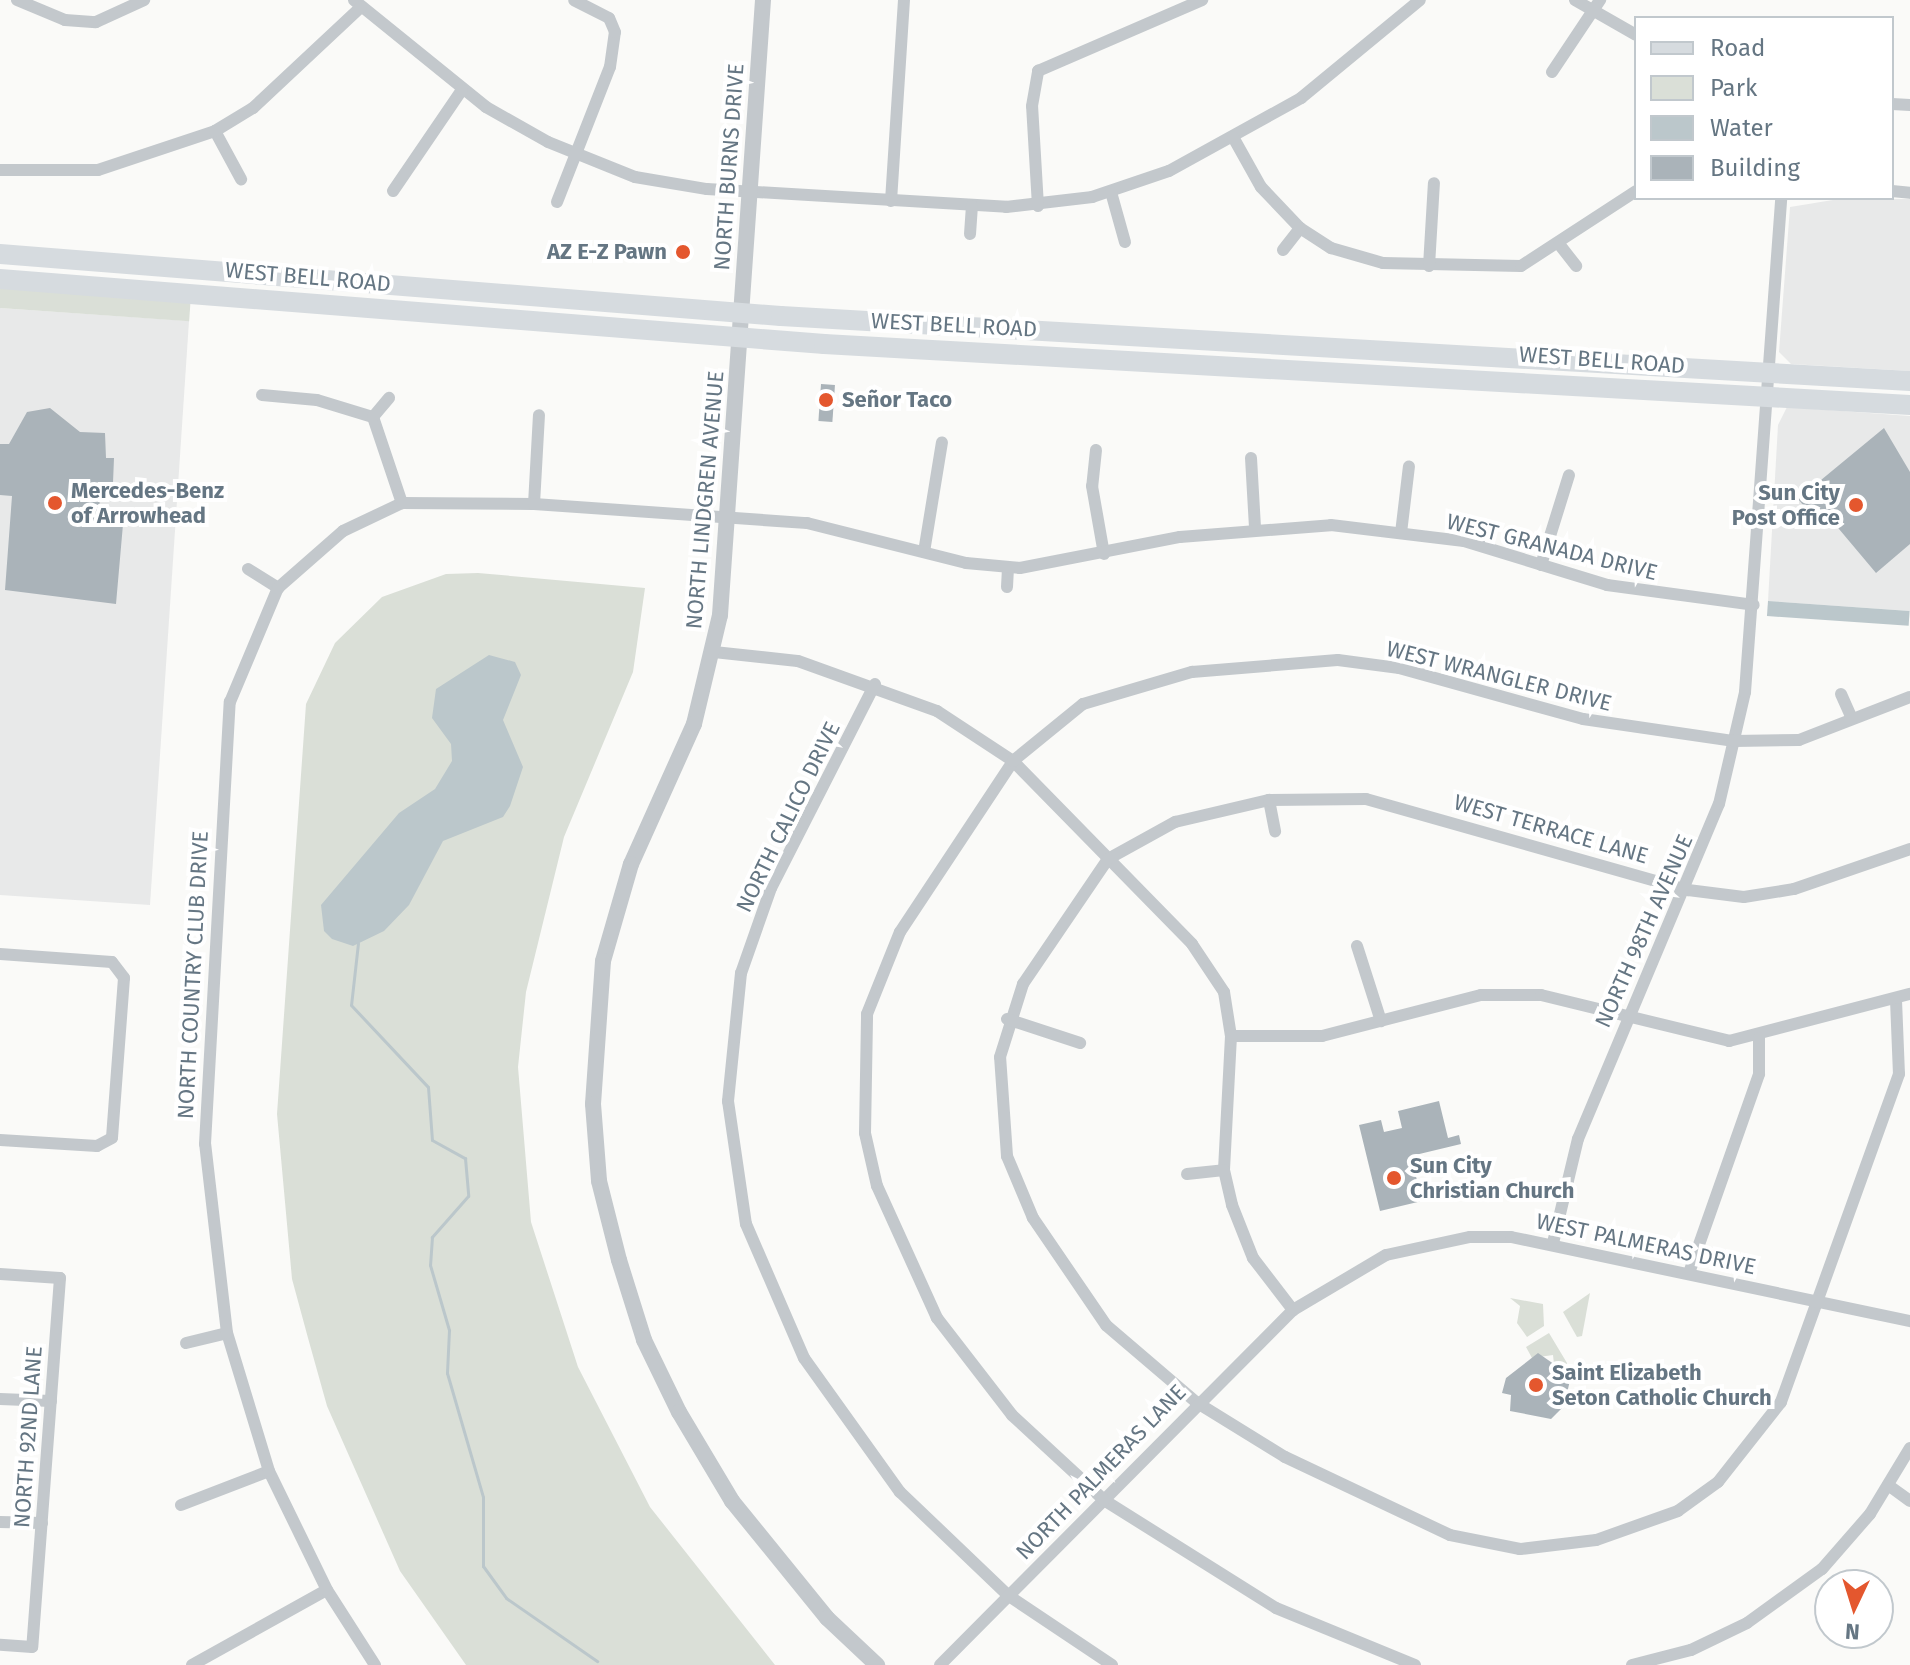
<!DOCTYPE html>
<meta charset="utf-8">
<style>
body{margin:0}
#map{position:relative;width:1910px;height:1665px;overflow:hidden;background:#fafaf8;font-family:"Fira Sans",sans-serif}
div>[style]{position:absolute}
[style*='--x']{left:calc(var(--x)*1px);top:calc(var(--y)*1px);width:calc(var(--w)*1px);rotate:calc(var(--a)*1deg)}
.built>*{inset:0;background:#e8e9e9}
.green>*{inset:0;background:#dadfd7;transform-origin:0 0}
.water>*{inset:0;background:#bbc7cb;transform-origin:0 0}
.stream>*{height:3px;margin:-1.5px;padding:0 1.5px;transform-origin:1.5px;border-radius:1.5px;background:#bbc7cb}
.building>*{inset:0;background:#aab3b9;transform-origin:0 0}
.minor>*{height:12px;margin:-6px;padding:0 6px;transform-origin:6px;border-radius:6px;background:#c3c8cc}
.tertiary>*{height:16px;margin:-8px;padding:0 8px;transform-origin:8px;border-radius:8px;background:#c3c8cc}
.primary>*{height:20px;margin:-10px;padding:0 10px;transform-origin:10px;border-radius:10px;background:#d6dbdf}
.dots>*{width:22px;height:22px;translate:-50% -50%;box-sizing:border-box;border:4px solid #fff;border-radius:50%}
span{translate:-50% -50%;white-space:nowrap;text-align:center;line-height:1.15;-webkit-text-stroke:8px #fff;paint-order:stroke}
.street-label{font-size:22px;color:#657683}
.poi-label{font-size:22px;color:#657683;font-weight:700}
.right{translate:-100% -50%;text-align:right}
.left{translate:0 -50%;text-align:left}
.legend{position:absolute;left:1634px;top:16px;width:260px;height:184px;box-sizing:border-box;background:#fff;border:2px solid #c1c8cd;margin:0;padding:10px 14px;list-style:none;font-size:24px;color:#657683}
.legend li{display:flex;align-items:center;gap:16px;height:40px}
.legend b{width:40px;border:2px solid #c1c8cd}
.north{position:absolute;left:1814px;top:1569px;width:80px;height:80px;box-sizing:border-box;background:#fff;border:2px solid #c1c8cd;border-radius:50%;rotate:184deg;font-size:22px;font-weight:700;line-height:32px;text-align:center;color:#657683}
.north::after{content:'';display:block;margin:auto;width:28px;height:36px;background:#e4572e;clip-path:polygon(50% 0,100% 100%,50% 72%,0 100%)}
</style>
<div id="map">
<div class="built">
<div style="clip-path:polygon(1839px 199px,1910px 199px,1910px 371px,1791px 364px,1779px 352px,1790px 207px)"></div>
<div style="clip-path:polygon(0 308px,189px 321px,150px 905px,0 895px)"></div>
<div style="clip-path:polygon(1787px 407px,1910px 416px,1910px 611px,1768px 601px,1778px 425px)"></div>
</div>
<div class="green">
<div style="left:0;top:288px;width:191px;height:20px;rotate:4deg"></div>
<div style="clip-path:polygon(478px 573px,645px 588px,633px 672px,564px 837px,526px 992px,518px 1067px,531px 1222px,578px 1367px,650px 1507px,775px 1665px,466px 1665px,400px 1571px,327px 1406px,308px 1338px,292px 1279px,277px 1114px,306px 704px,335px 643px,382px 597px,446px 574px)"></div>
<div style="clip-path:polygon(1590px 1293px,1582px 1336px,1577px 1337px,1563px 1312px)"></div>
<div style="clip-path:polygon(1510px 1298px,1543px 1304px,1544px 1326px,1527px 1337px,1517px 1323px,1520px 1306px)"></div>
<div style="clip-path:polygon(1549px 1333px,1567px 1363px,1566px 1367px,1554px 1364px,1553px 1355px,1532px 1358px,1526px 1347px)"></div>
</div>
<div class="water">
<div style="left:1768px;top:601px;width:142px;height:15px;rotate:4deg"></div>
<div style="clip-path:polygon(489px 655px,515px 662px,521px 675px,503px 720px,523px 767px,510px 806px,503px 817px,443px 841px,409px 905px,384px 931px,353px 946px,332px 939px,324px 931px,321px 905px,399px 813px,435px 789px,452px 761px,451px 744px,432px 718px,436px 689px)"></div>
</div>
<div class="stream">
<div style="--x:358;--y:943;--w:62;--a:96.4"></div>
<div style="--x:351;--y:1005;--w:112;--a:46.8"></div>
<div style="--x:428;--y:1087;--w:53;--a:85.7"></div>
<div style="--x:432;--y:1140;--w:38;--a:29"></div>
<div style="--x:465;--y:1158;--w:38;--a:85"></div>
<div style="--x:468;--y:1196;--w:55;--a:131.3"></div>
<div style="--x:432;--y:1237;--w:28;--a:94"></div>
<div style="--x:430;--y:1265;--w:68;--a:73.7"></div>
<div style="--x:449;--y:1330;--w:43;--a:92.7"></div>
<div style="--x:447;--y:1373;--w:129;--a:73.8"></div>
<div style="--x:483;--y:1497;--w:69;--a:90"></div>
<div style="--x:483;--y:1566;--w:39;--a:54"></div>
<div style="--x:506;--y:1598;--w:111;--a:34.7"></div>
</div>
<div class="building">
<div style="left:821px;top:384px;width:14px;height:37px;rotate:4deg"></div>
<div style="clip-path:polygon(50px 408px,80px 432px,105px 433px,106px 458px,114px 458px,113px 483px,101px 483px,99px 510px,124px 513px,116px 604px,5px 590px,12px 496px,0 495px,0 444px,9px 444px,27px 412px)"></div>
<div style="clip-path:polygon(1884px 428px,1910px 472px,1910px 544px,1876px 573px,1823px 510px,1814px 518px,1798px 499px)"></div>
<div style="clip-path:polygon(1439px 1101px,1448px 1138px,1459px 1135px,1461px 1144px,1411px 1156px,1422px 1201px,1380px 1211px,1359px 1125px,1381px 1120px,1384px 1132px,1402px 1128px,1398px 1111px)"></div>
<div style="clip-path:polygon(1538px 1353px,1571px 1376px,1564px 1406px,1551px 1419px,1510px 1411px,1511px 1395px,1502px 1393px,1506px 1378px)"></div>
</div>
<div class="minor">
<div style="--x:17;--y:0;--w:52;--a:22.6"></div>
<div style="--x:65;--y:20;--w:31;--a:4"></div>
<div style="--x:96;--y:22;--w:53;--a:-24.6"></div>
<div style="--x:354;--y:0;--w:170;--a:39"></div>
<div style="--x:486;--y:107;--w:71;--a:29.4"></div>
<div style="--x:548;--y:142;--w:94;--a:21.9"></div>
<div style="--x:635;--y:177;--w:73;--a:9.5"></div>
<div style="--x:707;--y:189;--w:300;--a:3.4"></div>
<div style="--x:1006;--y:207;--w:87;--a:-6.6"></div>
<div style="--x:1092;--y:197;--w:81;--a:-18.7"></div>
<div style="--x:1169;--y:171;--w:151;--a:-28.9"></div>
<div style="--x:1301;--y:98;--w:154;--a:-39.5"></div>
<div style="--x:1575;--y:0;--w:70;--a:29.8"></div>
<div style="--x:1552;--y:72;--w:87;--a:-56.3"></div>
<div style="--x:1892;--y:104;--w:18;--a:3"></div>
<div style="--x:215;--y:131;--w:55;--a:61.6"></div>
<div style="--x:1233;--y:137;--w:57;--a:60.8"></div>
<div style="--x:1261;--y:187;--w:57;--a:46.4"></div>
<div style="--x:1300;--y:228;--w:37;--a:33"></div>
<div style="--x:1331;--y:248;--w:54;--a:16.1"></div>
<div style="--x:1383;--y:263;--w:138;--a:1.2"></div>
<div style="--x:1521;--y:266;--w:137;--a:-33.1"></div>
<div style="--x:0;--y:170;--w:98;--a:0"></div>
<div style="--x:98;--y:170;--w:123;--a:-18.4"></div>
<div style="--x:215;--y:131;--w:44;--a:-31.2"></div>
<div style="--x:253;--y:108;--w:148;--a:-43.1"></div>
<div style="--x:393;--y:191;--w:122;--a:-55.7"></div>
<div style="--x:1892;--y:191;--w:18;--a:6"></div>
<div style="--x:1111;--y:192;--w:52;--a:74.4"></div>
<div style="--x:891;--y:201;--w:201;--a:-86.3"></div>
<div style="--x:557;--y:202;--w:145;--a:-68.6"></div>
<div style="--x:610;--y:67;--w:35;--a:-82"></div>
<div style="--x:615;--y:32;--w:15;--a:-113"></div>
<div style="--x:609;--y:18;--w:39;--a:-153"></div>
<div style="--x:1038;--y:206;--w:100;--a:-93.4"></div>
<div style="--x:1032;--y:106;--w:36;--a:-80"></div>
<div style="--x:1038;--y:71;--w:179;--a:-23.4"></div>
<div style="--x:970;--y:234;--w:28;--a:-86"></div>
<div style="--x:1559;--y:244;--w:28;--a:52"></div>
<div style="--x:1283;--y:250;--w:28;--a:-52"></div>
<div style="--x:1429;--y:266;--w:83;--a:-86.6"></div>
<div style="--x:262;--y:395;--w:55;--a:5.2"></div>
<div style="--x:317;--y:400;--w:59;--a:16.9"></div>
<div style="--x:373;--y:417;--w:91;--a:71.4"></div>
<div style="--x:373;--y:417;--w:25;--a:-50"></div>
<div style="--x:1096;--y:450;--w:36;--a:96"></div>
<div style="--x:1092;--y:486;--w:69;--a:80"></div>
<div style="--x:1251;--y:458;--w:70;--a:86.7"></div>
<div style="--x:534;--y:504;--w:89;--a:-86.8"></div>
<div style="--x:1401;--y:533;--w:67;--a:-83.2"></div>
<div style="--x:924;--y:552;--w:111;--a:-80.7"></div>
<div style="--x:1541;--y:565;--w:94;--a:-72.7"></div>
<div style="--x:248;--y:569;--w:36;--a:32"></div>
<div style="--x:1007;--y:587;--w:19;--a:-87"></div>
<div style="--x:714;--y:652;--w:84;--a:6.1"></div>
<div style="--x:798;--y:661;--w:148;--a:19.8"></div>
<div style="--x:937;--y:711;--w:91;--a:33.3"></div>
<div style="--x:1013;--y:761;--w:256;--a:45.6"></div>
<div style="--x:1192;--y:944;--w:58;--a:56.3"></div>
<div style="--x:1224;--y:992;--w:45;--a:81"></div>
<div style="--x:1231;--y:1036;--w:134;--a:93"></div>
<div style="--x:1224;--y:1170;--w:36;--a:77"></div>
<div style="--x:1232;--y:1205;--w:57;--a:68.4"></div>
<div style="--x:1253;--y:1258;--w:66;--a:52.4"></div>
<div style="--x:875;--y:684;--w:229;--a:117"></div>
<div style="--x:771;--y:888;--w:90;--a:109.4"></div>
<div style="--x:741;--y:973;--w:129;--a:95.8"></div>
<div style="--x:728;--y:1101;--w:124;--a:81.7"></div>
<div style="--x:746;--y:1224;--w:146;--a:66.6"></div>
<div style="--x:804;--y:1358;--w:165;--a:54.4"></div>
<div style="--x:900;--y:1492;--w:151;--a:43.7"></div>
<div style="--x:1009;--y:1596;--w:124;--a:33.8"></div>
<div style="--x:1841;--y:694;--w:24;--a:66"></div>
<div style="--x:1269;--y:800;--w:32;--a:79"></div>
<div style="--x:1357;--y:946;--w:79;--a:72.3"></div>
<div style="--x:0;--y:954;--w:112;--a:4.1"></div>
<div style="--x:112;--y:962;--w:20;--a:53"></div>
<div style="--x:124;--y:978;--w:160;--a:94.3"></div>
<div style="--x:112;--y:1138;--w:17;--a:152"></div>
<div style="--x:97;--y:1146;--w:97;--a:-176.5"></div>
<div style="--x:1896;--y:1000;--w:74;--a:87.7"></div>
<div style="--x:1899;--y:1074;--w:349;--a:109.8"></div>
<div style="--x:1781;--y:1402;--w:102;--a:128.2"></div>
<div style="--x:1718;--y:1482;--w:49;--a:144.1"></div>
<div style="--x:1678;--y:1511;--w:87;--a:160.5"></div>
<div style="--x:1596;--y:1540;--w:77;--a:173.2"></div>
<div style="--x:1520;--y:1549;--w:71;--a:-168.7"></div>
<div style="--x:1450;--y:1535;--w:183;--a:-154.7"></div>
<div style="--x:1285;--y:1457;--w:105;--a:-148.3"></div>
<div style="--x:1196;--y:1402;--w:118;--a:-139.5"></div>
<div style="--x:1106;--y:1325;--w:130;--a:-124.3"></div>
<div style="--x:1033;--y:1218;--w:67;--a:-112.8"></div>
<div style="--x:1007;--y:1156;--w:99;--a:-94"></div>
<div style="--x:1000;--y:1057;--w:77;--a:-72.5"></div>
<div style="--x:1023;--y:984;--w:151;--a:-55.8"></div>
<div style="--x:1108;--y:859;--w:77;--a:-28.9"></div>
<div style="--x:1175;--y:822;--w:97;--a:-13.2"></div>
<div style="--x:1269;--y:800;--w:97;--a:-0.6"></div>
<div style="--x:1366;--y:799;--w:335;--a:15.8"></div>
<div style="--x:1688;--y:890;--w:56;--a:7.1"></div>
<div style="--x:1744;--y:897;--w:51;--a:-9.1"></div>
<div style="--x:1794;--y:889;--w:123;--a:-19"></div>
<div style="--x:1007;--y:1019;--w:77;--a:18.2"></div>
<div style="--x:1231;--y:1036;--w:91;--a:0"></div>
<div style="--x:1322;--y:1036;--w:164;--a:-14.5"></div>
<div style="--x:1481;--y:995;--w:60;--a:0"></div>
<div style="--x:1541;--y:995;--w:194;--a:13.7"></div>
<div style="--x:1729;--y:1041;--w:187;--a:-14.6"></div>
<div style="--x:1187;--y:1174;--w:37;--a:-6"></div>
<div style="--x:1553;--y:1243;--w:107;--a:-76.5"></div>
<div style="--x:1578;--y:1139;--w:363;--a:-67.2"></div>
<div style="--x:1719;--y:804;--w:115;--a:-76.9"></div>
<div style="--x:1745;--y:692;--w:495;--a:-85.8"></div>
<div style="--x:1689;--y:1273;--w:211;--a:-70.6"></div>
<div style="--x:1759;--y:1074;--w:36;--a:-90"></div>
<div style="--x:0;--y:1274;--w:60;--a:3.8"></div>
<div style="--x:60;--y:1278;--w:370;--a:94.3"></div>
<div style="--x:32;--y:1647;--w:32;--a:-176"></div>
<div style="--x:186;--y:1343;--w:42;--a:-13.7"></div>
<div style="--x:0;--y:1399;--w:51;--a:2.2"></div>
<div style="--x:1888;--y:1485;--w:27;--a:36"></div>
<div style="--x:181;--y:1505;--w:94;--a:-21.1"></div>
<div style="--x:0;--y:1522;--w:42;--a:1.4"></div>
<div style="--x:192;--y:1665;--w:154;--a:-29.1"></div>
<div style="--x:375;--y:1665;--w:89;--a:-122.6"></div>
<div style="--x:327;--y:1590;--w:132;--a:-116"></div>
<div style="--x:269;--y:1471;--w:144;--a:-106.9"></div>
<div style="--x:227;--y:1333;--w:190;--a:-96.6"></div>
<div style="--x:205;--y:1144;--w:443;--a:-86.8"></div>
<div style="--x:230;--y:702;--w:124;--a:-67.2"></div>
<div style="--x:278;--y:588;--w:86;--a:-41.2"></div>
<div style="--x:343;--y:531;--w:65;--a:-25.4"></div>
<div style="--x:402;--y:503;--w:132;--a:0.4"></div>
<div style="--x:534;--y:504;--w:274;--a:4"></div>
<div style="--x:807;--y:523;--w:164;--a:14.1"></div>
<div style="--x:966;--y:563;--w:54;--a:5.3"></div>
<div style="--x:1020;--y:568;--w:163;--a:-11"></div>
<div style="--x:1180;--y:537;--w:151;--a:-4.5"></div>
<div style="--x:1331;--y:525;--w:134;--a:6.9"></div>
<div style="--x:1464;--y:541;--w:150;--a:17.1"></div>
<div style="--x:1607;--y:585;--w:148;--a:7.7"></div>
<div style="--x:940;--y:1665;--w:501;--a:-45.16"></div>
<div style="--x:1293;--y:1310;--w:108;--a:-30.6"></div>
<div style="--x:1386;--y:1255;--w:86;--a:-12.1"></div>
<div style="--x:1470;--y:1237;--w:41;--a:0"></div>
<div style="--x:1511;--y:1237;--w:408;--a:11.9"></div>
<div style="--x:1415;--y:1665;--w:150;--a:-157.7"></div>
<div style="--x:1276;--y:1608;--w:203;--a:-147.9"></div>
<div style="--x:1104;--y:1500;--w:125;--a:-137.3"></div>
<div style="--x:1012;--y:1415;--w:123;--a:-127.7"></div>
<div style="--x:937;--y:1318;--w:145;--a:-114.4"></div>
<div style="--x:877;--y:1186;--w:54;--a:-102.8"></div>
<div style="--x:865;--y:1133;--w:119;--a:-89"></div>
<div style="--x:867;--y:1014;--w:88;--a:-68.1"></div>
<div style="--x:900;--y:932;--w:205;--a:-56.5"></div>
<div style="--x:1013;--y:761;--w:90;--a:-39.2"></div>
<div style="--x:1083;--y:704;--w:114;--a:-16.4"></div>
<div style="--x:1192;--y:672;--w:146;--a:-4.7"></div>
<div style="--x:1338;--y:660;--w:62;--a:7.5"></div>
<div style="--x:1399;--y:668;--w:191;--a:15.5"></div>
<div style="--x:1583;--y:719;--w:153;--a:8.3"></div>
<div style="--x:1734;--y:741;--w:65;--a:-0.9"></div>
<div style="--x:1799;--y:740;--w:119;--a:-21.2"></div>
<div style="--x:1632;--y:1665;--w:61;--a:-14.3"></div>
<div style="--x:1691;--y:1650;--w:62;--a:-25.7"></div>
<div style="--x:1747;--y:1623;--w:92;--a:-35.8"></div>
<div style="--x:1822;--y:1569;--w:73;--a:-48.9"></div>
<div style="--x:1870;--y:1514;--w:77;--a:-58.8"></div>
</div>
<div class="tertiary">
<div style="--x:763;--y:0;--w:617;--a:94"></div>
<div style="--x:720;--y:615;--w:112;--a:103.4"></div>
<div style="--x:694;--y:724;--w:154;--a:114.2"></div>
<div style="--x:631;--y:864;--w:101;--a:106.1"></div>
<div style="--x:603;--y:961;--w:143;--a:94"></div>
<div style="--x:593;--y:1104;--w:77;--a:85.5"></div>
<div style="--x:599;--y:1181;--w:81;--a:75.8"></div>
<div style="--x:619;--y:1260;--w:84;--a:72.6"></div>
<div style="--x:644;--y:1340;--w:80;--a:64.1"></div>
<div style="--x:679;--y:1412;--w:104;--a:59.2"></div>
<div style="--x:732;--y:1501;--w:151;--a:50.9"></div>
<div style="--x:827;--y:1618;--w:69;--a:43.2"></div>
</div>
<div class="primary">
<div style="--x:0;--y:254;--w:783;--a:4.54"></div>
<div style="--x:781;--y:316;--w:1131;--a:3.3"></div>
<div style="--x:0;--y:279;--w:827;--a:4.51"></div>
<div style="--x:824;--y:344;--w:1088;--a:3.21"></div>
</div>
<div class="dots">
<div style="left:683px;top:252px;background:#e4572e"></div>
<div style="left:826px;top:400px;background:#e4572e"></div>
<div style="left:55px;top:503px;background:#e4572e"></div>
<div style="left:1856px;top:505px;background:#e4572e"></div>
<div style="left:1394px;top:1178px;background:#e4572e"></div>
<div style="left:1536px;top:1385px;background:#e4572e"></div>
</div>
<div class="street-label">
<span style="left:729px;top:167px;rotate:-86deg">NORTH BURNS DRIVE</span>
<span style="left:308px;top:277px;rotate:5deg">WEST BELL ROAD</span>
<span style="left:954px;top:325px;rotate:3deg">WEST BELL ROAD</span>
<span style="left:1602px;top:360px;rotate:4deg">WEST BELL ROAD</span>
<span style="left:705px;top:500px;rotate:-85deg">NORTH LINDGREN AVENUE</span>
<span style="left:1552px;top:547px;rotate:14deg">WEST GRANADA DRIVE</span>
<span style="left:1499px;top:676px;rotate:14deg">WEST WRANGLER DRIVE</span>
<span style="left:788px;top:817px;rotate:-64deg">NORTH CALICO DRIVE</span>
<span style="left:1551px;top:829px;rotate:16deg">WEST TERRACE LANE</span>
<span style="left:1644px;top:931px;rotate:-66deg">NORTH 98TH AVENUE</span>
<span style="left:193px;top:975px;rotate:-87deg">NORTH COUNTRY CLUB DRIVE</span>
<span style="left:1646px;top:1244px;rotate:12deg">WEST PALMERAS DRIVE</span>
<span style="left:28px;top:1437px;rotate:-86deg">NORTH 92ND LANE</span>
<span style="left:1101px;top:1472px;rotate:-46deg">NORTH PALMERAS LANE</span>
</div>
<div class="poi-label">
<span class="right" style="left:667px;top:252px">AZ E-Z Pawn</span>
<span class="left" style="left:842px;top:400px">Señor Taco</span>
<span class="left" style="left:71px;top:503px">Mercedes-Benz<br>of Arrowhead</span>
<span class="right" style="left:1840px;top:505px">Sun City<br>Post Office</span>
<span class="left" style="left:1410px;top:1178px">Sun City<br>Christian Church</span>
<span class="left" style="left:1552px;top:1385px">Saint Elizabeth<br>Seton Catholic Church</span>
</div>
<ul class="legend">
<li><b style="height:10px;background:#d6dbdf"></b>Road</li>
<li><b style="height:22px;background:#dadfd7"></b>Park</li>
<li><b style="height:22px;background:#bbc7cb"></b>Water</li>
<li><b style="height:22px;background:#aab3b9"></b>Building</li>
</ul>
<div class="north">N</div>
</div>
